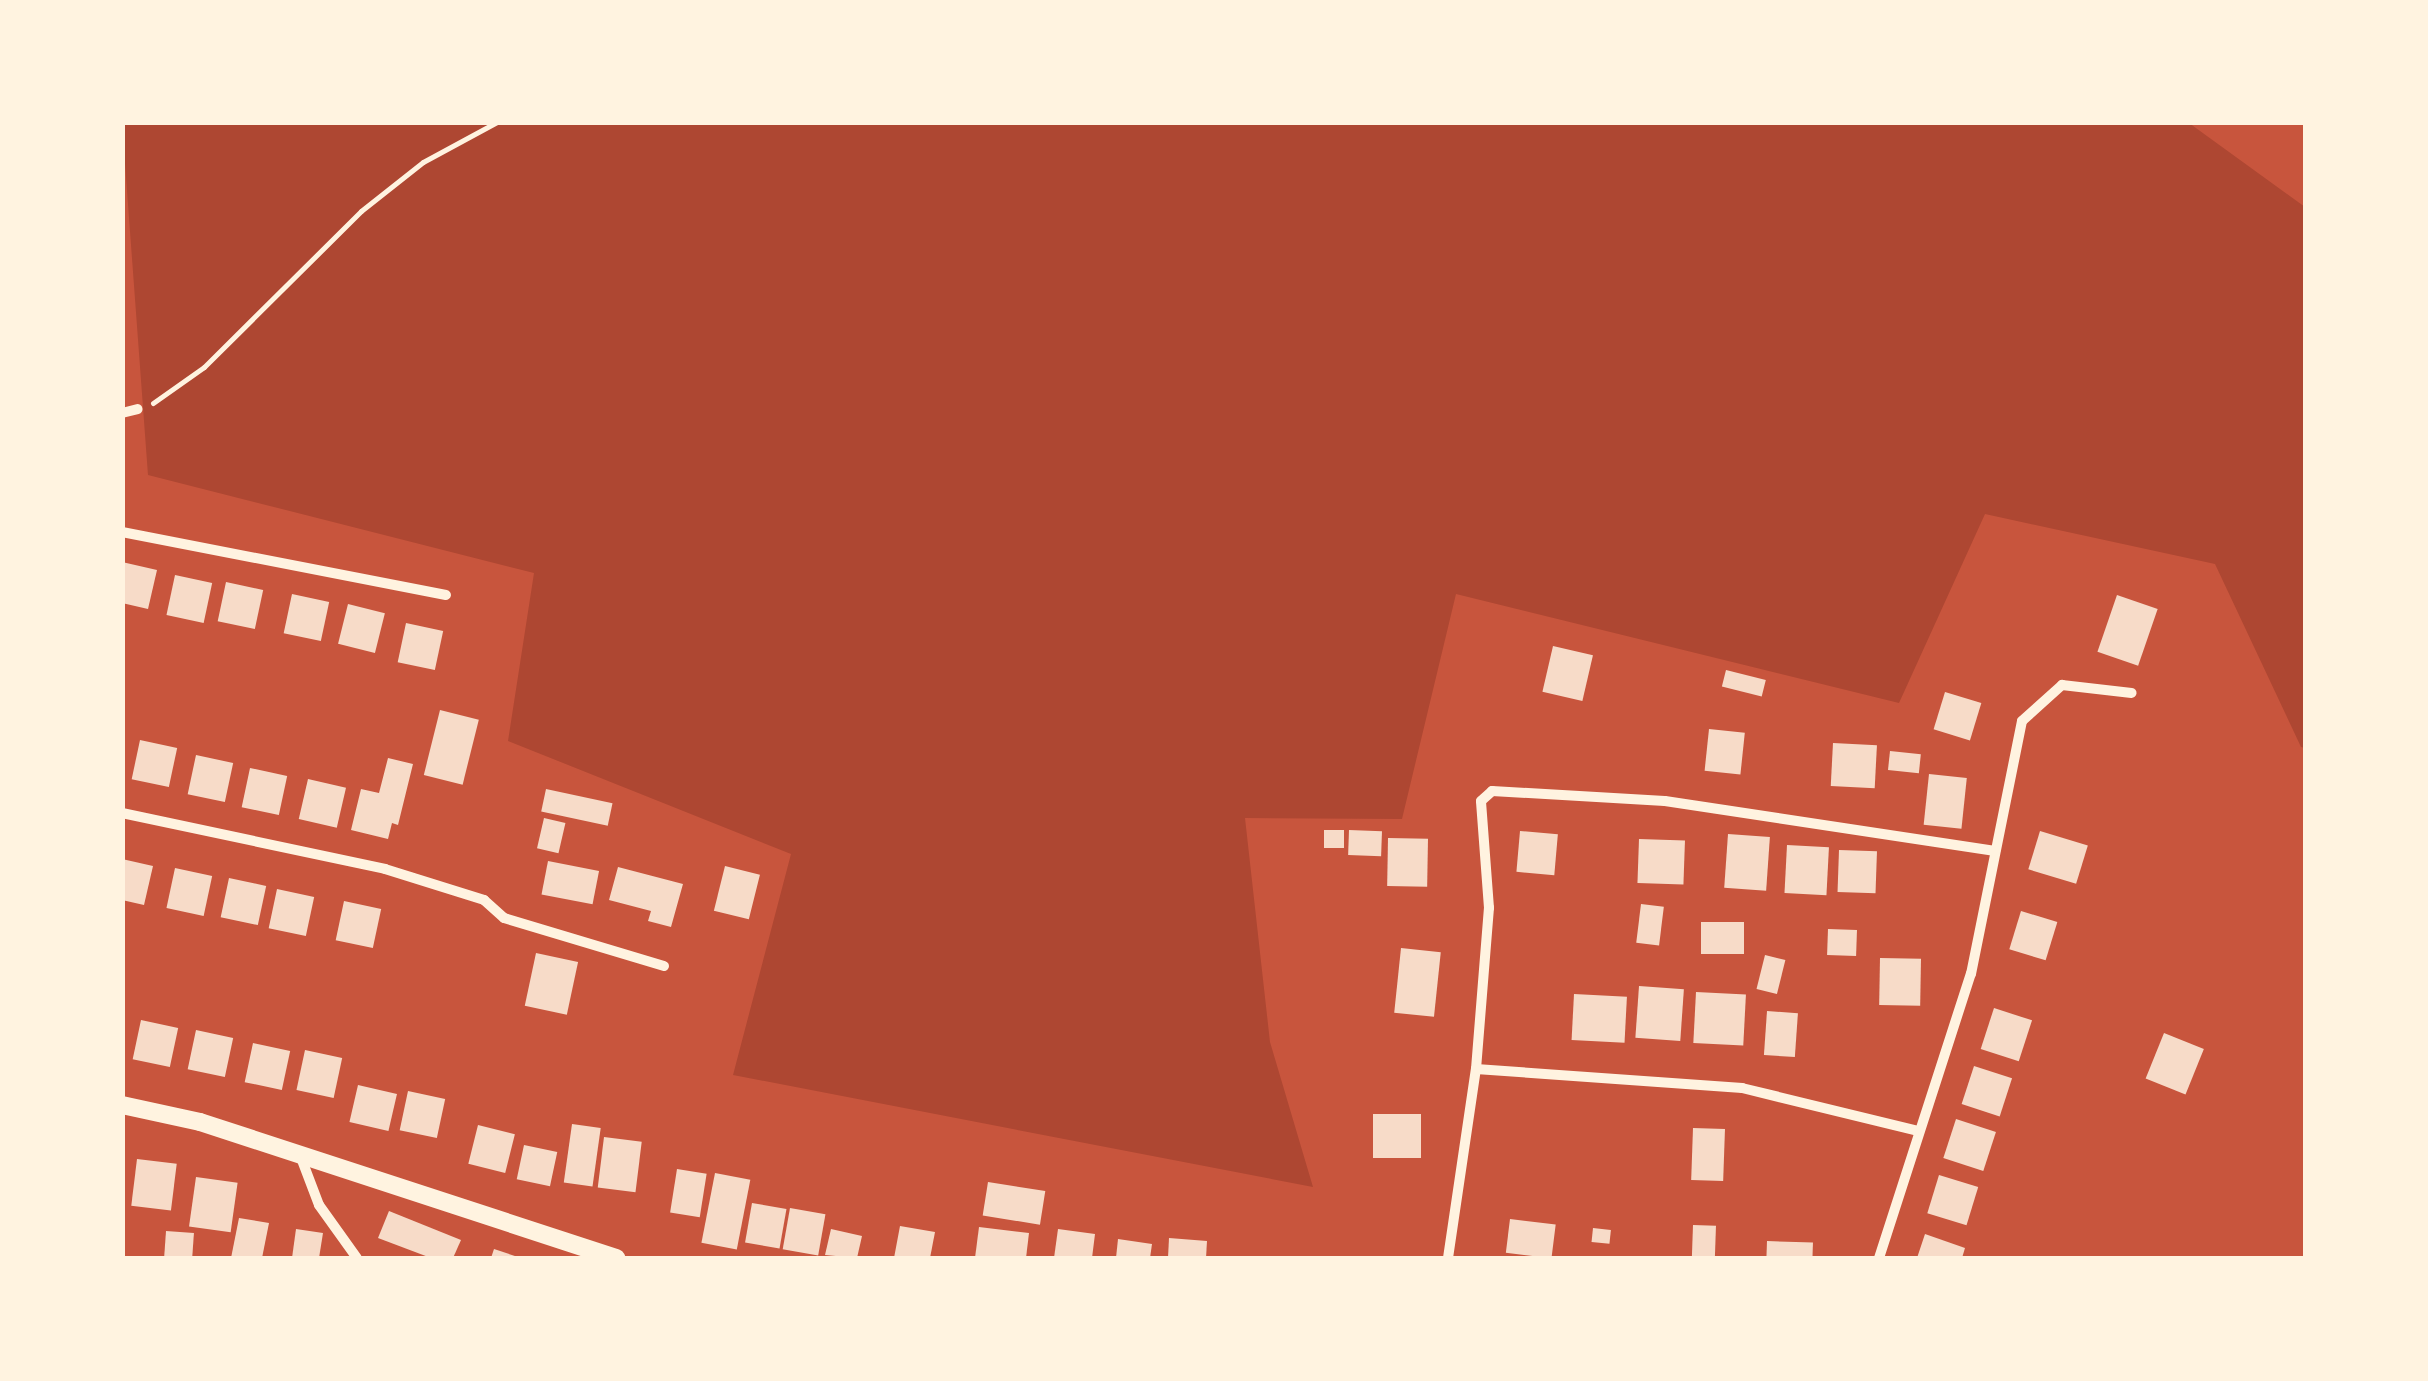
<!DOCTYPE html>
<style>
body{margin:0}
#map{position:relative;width:2428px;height:1381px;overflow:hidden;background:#c8553d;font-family:"DejaVu Sans",sans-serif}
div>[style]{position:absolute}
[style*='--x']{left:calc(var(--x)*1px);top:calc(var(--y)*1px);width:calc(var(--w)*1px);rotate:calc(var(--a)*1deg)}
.green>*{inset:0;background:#ae4732}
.building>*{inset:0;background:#f7dbc8;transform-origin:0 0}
.path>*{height:5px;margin:-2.5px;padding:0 2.5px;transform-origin:2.5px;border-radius:2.5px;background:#fff3e0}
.minor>*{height:10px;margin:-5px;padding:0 5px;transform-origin:5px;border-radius:5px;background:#fff3e0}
.tertiary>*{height:18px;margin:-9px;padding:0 9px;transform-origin:9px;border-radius:9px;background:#fff3e0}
span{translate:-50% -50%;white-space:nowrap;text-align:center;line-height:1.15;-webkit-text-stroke:10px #fff3e0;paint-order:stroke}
.frame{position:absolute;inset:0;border:125px solid #fff3e0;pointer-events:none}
</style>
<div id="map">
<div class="green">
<div style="clip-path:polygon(122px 123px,2189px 123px,2305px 207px,2305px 748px,2301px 747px,2215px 564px,1985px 514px,1899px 703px,1456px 594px,1402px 819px,1245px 818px,1270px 1042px,1313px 1187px,733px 1075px,791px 854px,508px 741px,534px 573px,148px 475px)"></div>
</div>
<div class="building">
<div style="clip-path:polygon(122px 562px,157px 570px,148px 609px,122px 603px)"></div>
<div style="left:175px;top:575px;width:38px;height:41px;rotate:12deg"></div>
<div style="left:226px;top:582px;width:38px;height:40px;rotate:12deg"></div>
<div style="left:292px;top:594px;width:38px;height:40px;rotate:12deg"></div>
<div style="left:2117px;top:595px;width:43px;height:60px;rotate:19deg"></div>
<div style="left:348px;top:604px;width:38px;height:41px;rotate:14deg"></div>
<div style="left:406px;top:623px;width:38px;height:40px;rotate:12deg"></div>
<div style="left:1553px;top:646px;width:41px;height:47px;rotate:13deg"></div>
<div style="left:1726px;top:670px;width:41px;height:17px;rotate:14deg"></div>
<div style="left:1945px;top:692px;width:38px;height:39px;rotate:17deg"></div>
<div style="left:440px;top:710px;width:40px;height:67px;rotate:14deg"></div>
<div style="left:1709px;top:729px;width:36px;height:42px;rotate:6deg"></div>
<div style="left:140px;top:740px;width:38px;height:40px;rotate:12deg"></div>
<div style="left:1833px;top:743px;width:44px;height:43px;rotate:3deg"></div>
<div style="left:1890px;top:751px;width:31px;height:19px;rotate:6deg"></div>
<div style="left:196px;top:755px;width:38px;height:40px;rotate:12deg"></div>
<div style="clip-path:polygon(388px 758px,413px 764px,398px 825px,392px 823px,388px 839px,351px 830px,361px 789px,379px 793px)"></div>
<div style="left:250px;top:768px;width:38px;height:40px;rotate:12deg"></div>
<div style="left:1929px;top:774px;width:38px;height:51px;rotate:6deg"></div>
<div style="left:308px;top:779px;width:39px;height:41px;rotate:13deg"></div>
<div style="left:546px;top:789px;width:68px;height:23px;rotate:12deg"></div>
<div style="left:544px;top:818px;width:22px;height:31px;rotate:13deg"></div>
<div style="left:1324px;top:830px;width:20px;height:18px"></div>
<div style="left:1349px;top:830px;width:33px;height:25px;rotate:2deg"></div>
<div style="left:1520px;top:831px;width:38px;height:41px;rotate:5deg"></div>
<div style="left:2040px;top:831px;width:50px;height:40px;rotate:17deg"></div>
<div style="left:1728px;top:834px;width:42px;height:54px;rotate:4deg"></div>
<div style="left:1388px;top:838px;width:40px;height:48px;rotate:1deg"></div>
<div style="left:1639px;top:839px;width:46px;height:44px;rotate:2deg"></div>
<div style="left:1787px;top:845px;width:42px;height:48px;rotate:3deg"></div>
<div style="left:1839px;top:850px;width:38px;height:42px;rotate:2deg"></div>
<div style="clip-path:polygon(122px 859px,153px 866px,144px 905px,122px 900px)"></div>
<div style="left:548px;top:861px;width:52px;height:34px;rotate:11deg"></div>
<div style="left:725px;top:866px;width:36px;height:46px;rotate:14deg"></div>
<div style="clip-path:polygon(618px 867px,683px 884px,671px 927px,648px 921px,651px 911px,609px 900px)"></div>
<div style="left:175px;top:868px;width:38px;height:41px;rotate:12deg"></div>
<div style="left:229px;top:878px;width:38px;height:40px;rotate:12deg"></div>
<div style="left:277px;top:889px;width:38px;height:40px;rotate:12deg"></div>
<div style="left:344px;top:901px;width:38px;height:40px;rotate:12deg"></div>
<div style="left:1641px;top:904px;width:23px;height:39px;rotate:7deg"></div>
<div style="left:2021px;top:911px;width:38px;height:40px;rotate:17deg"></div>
<div style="left:1701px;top:922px;width:43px;height:32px"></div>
<div style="left:1828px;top:929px;width:29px;height:26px;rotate:2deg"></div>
<div style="left:1401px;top:948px;width:40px;height:65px;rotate:6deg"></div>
<div style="left:536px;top:953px;width:43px;height:54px;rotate:12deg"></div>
<div style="left:1765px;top:955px;width:21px;height:35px;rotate:14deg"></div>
<div style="left:1880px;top:958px;width:41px;height:47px;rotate:1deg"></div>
<div style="left:1639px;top:986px;width:45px;height:52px;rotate:4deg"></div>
<div style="left:1696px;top:992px;width:50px;height:51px;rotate:3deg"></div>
<div style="left:1574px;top:994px;width:53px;height:46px;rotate:3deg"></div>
<div style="left:1994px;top:1008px;width:40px;height:43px;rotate:18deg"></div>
<div style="left:1767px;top:1011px;width:31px;height:44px;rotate:4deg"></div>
<div style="left:141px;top:1020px;width:38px;height:40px;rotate:12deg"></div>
<div style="left:196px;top:1030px;width:38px;height:40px;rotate:12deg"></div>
<div style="left:2164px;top:1033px;width:43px;height:49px;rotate:22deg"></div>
<div style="left:253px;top:1043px;width:38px;height:40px;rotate:12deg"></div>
<div style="left:305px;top:1050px;width:38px;height:41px;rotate:12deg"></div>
<div style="left:1974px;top:1066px;width:40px;height:40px;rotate:18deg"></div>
<div style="left:358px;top:1085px;width:40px;height:38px;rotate:13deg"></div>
<div style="left:408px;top:1091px;width:38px;height:40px;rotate:12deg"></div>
<div style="left:1373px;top:1114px;width:48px;height:44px"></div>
<div style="left:1956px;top:1119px;width:42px;height:41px;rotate:18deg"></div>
<div style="left:572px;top:1124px;width:29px;height:59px;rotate:8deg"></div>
<div style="left:478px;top:1125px;width:38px;height:40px;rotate:14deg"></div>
<div style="left:1693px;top:1128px;width:32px;height:52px;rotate:2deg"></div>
<div style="left:604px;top:1137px;width:38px;height:51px;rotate:7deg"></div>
<div style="left:524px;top:1145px;width:34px;height:35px;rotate:12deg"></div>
<div style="left:137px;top:1159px;width:40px;height:47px;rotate:7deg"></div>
<div style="left:677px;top:1169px;width:30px;height:44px;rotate:9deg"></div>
<div style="left:715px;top:1173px;width:36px;height:71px;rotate:11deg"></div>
<div style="left:1939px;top:1175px;width:41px;height:40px;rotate:17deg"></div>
<div style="left:196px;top:1177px;width:42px;height:50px;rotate:8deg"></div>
<div style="left:988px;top:1182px;width:58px;height:34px;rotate:9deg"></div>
<div style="left:752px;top:1203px;width:35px;height:40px;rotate:10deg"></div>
<div style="left:790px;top:1208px;width:36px;height:42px;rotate:10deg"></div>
<div style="clip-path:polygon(389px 1211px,461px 1240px,453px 1258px,431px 1258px,378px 1238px)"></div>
<div style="clip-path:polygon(239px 1218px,269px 1223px,262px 1258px,231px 1258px)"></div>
<div style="left:1510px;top:1219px;width:46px;height:34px;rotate:7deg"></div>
<div style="left:1693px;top:1225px;width:23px;height:33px;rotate:2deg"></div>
<div style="clip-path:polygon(900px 1226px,935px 1232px,930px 1258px,894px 1258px)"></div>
<div style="clip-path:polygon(979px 1227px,1029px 1233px,1026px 1258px,975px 1258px)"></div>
<div style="left:1593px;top:1228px;width:18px;height:14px;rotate:6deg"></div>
<div style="clip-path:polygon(296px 1229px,323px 1233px,319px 1258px,292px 1258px)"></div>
<div style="clip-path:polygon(831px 1229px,862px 1236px,857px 1258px,825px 1255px)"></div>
<div style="clip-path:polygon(1058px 1229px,1095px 1234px,1092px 1258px,1054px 1258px)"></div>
<div style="left:166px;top:1231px;width:28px;height:26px;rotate:4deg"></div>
<div style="clip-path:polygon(1925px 1234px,1965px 1248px,1962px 1258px,1917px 1258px)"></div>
<div style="clip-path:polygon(1169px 1238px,1207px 1241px,1206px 1258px,1168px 1258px)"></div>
<div style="clip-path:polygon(1118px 1239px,1152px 1244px,1150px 1258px,1116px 1258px)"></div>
<div style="left:1767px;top:1241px;width:46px;height:17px;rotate:2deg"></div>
<div style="clip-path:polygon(494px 1249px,521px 1258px,491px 1258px)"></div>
</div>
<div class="path">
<div style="--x:153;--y:403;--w:62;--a:-35.2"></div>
<div style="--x:204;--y:367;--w:221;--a:-44.8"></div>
<div style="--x:361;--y:211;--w:79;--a:-38.3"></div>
<div style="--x:423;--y:162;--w:84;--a:-28.4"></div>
</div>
<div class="minor">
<div style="--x:122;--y:413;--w:16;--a:-14"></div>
<div style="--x:122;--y:532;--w:330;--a:11"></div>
<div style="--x:122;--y:813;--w:269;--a:12"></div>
<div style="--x:385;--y:869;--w:104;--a:17.4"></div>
<div style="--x:484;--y:900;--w:27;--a:42"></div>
<div style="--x:504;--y:918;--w:167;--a:16.7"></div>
<div style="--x:1476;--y:1069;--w:267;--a:4.1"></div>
<div style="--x:1742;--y:1088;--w:182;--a:13.7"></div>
<div style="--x:300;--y:1155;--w:53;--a:69.2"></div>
<div style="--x:319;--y:1205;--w:65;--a:54.4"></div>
<div style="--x:1448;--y:1258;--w:191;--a:-81.6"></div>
<div style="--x:1476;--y:1069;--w:162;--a:-85.4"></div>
<div style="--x:1489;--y:908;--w:107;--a:-94.3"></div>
<div style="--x:1481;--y:801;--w:15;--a:-42"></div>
<div style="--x:1492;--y:791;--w:173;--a:3.3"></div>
<div style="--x:1665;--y:801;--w:334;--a:8.6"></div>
<div style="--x:1879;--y:1258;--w:299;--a:-72.1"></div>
<div style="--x:1971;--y:974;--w:258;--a:-78.6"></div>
<div style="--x:2022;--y:721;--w:54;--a:-42"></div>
<div style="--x:2062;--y:685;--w:70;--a:6.5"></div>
</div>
<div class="tertiary">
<div style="--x:122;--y:1105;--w:80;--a:12.3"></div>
<div style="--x:200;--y:1122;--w:438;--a:18.1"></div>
</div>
<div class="frame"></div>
</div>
